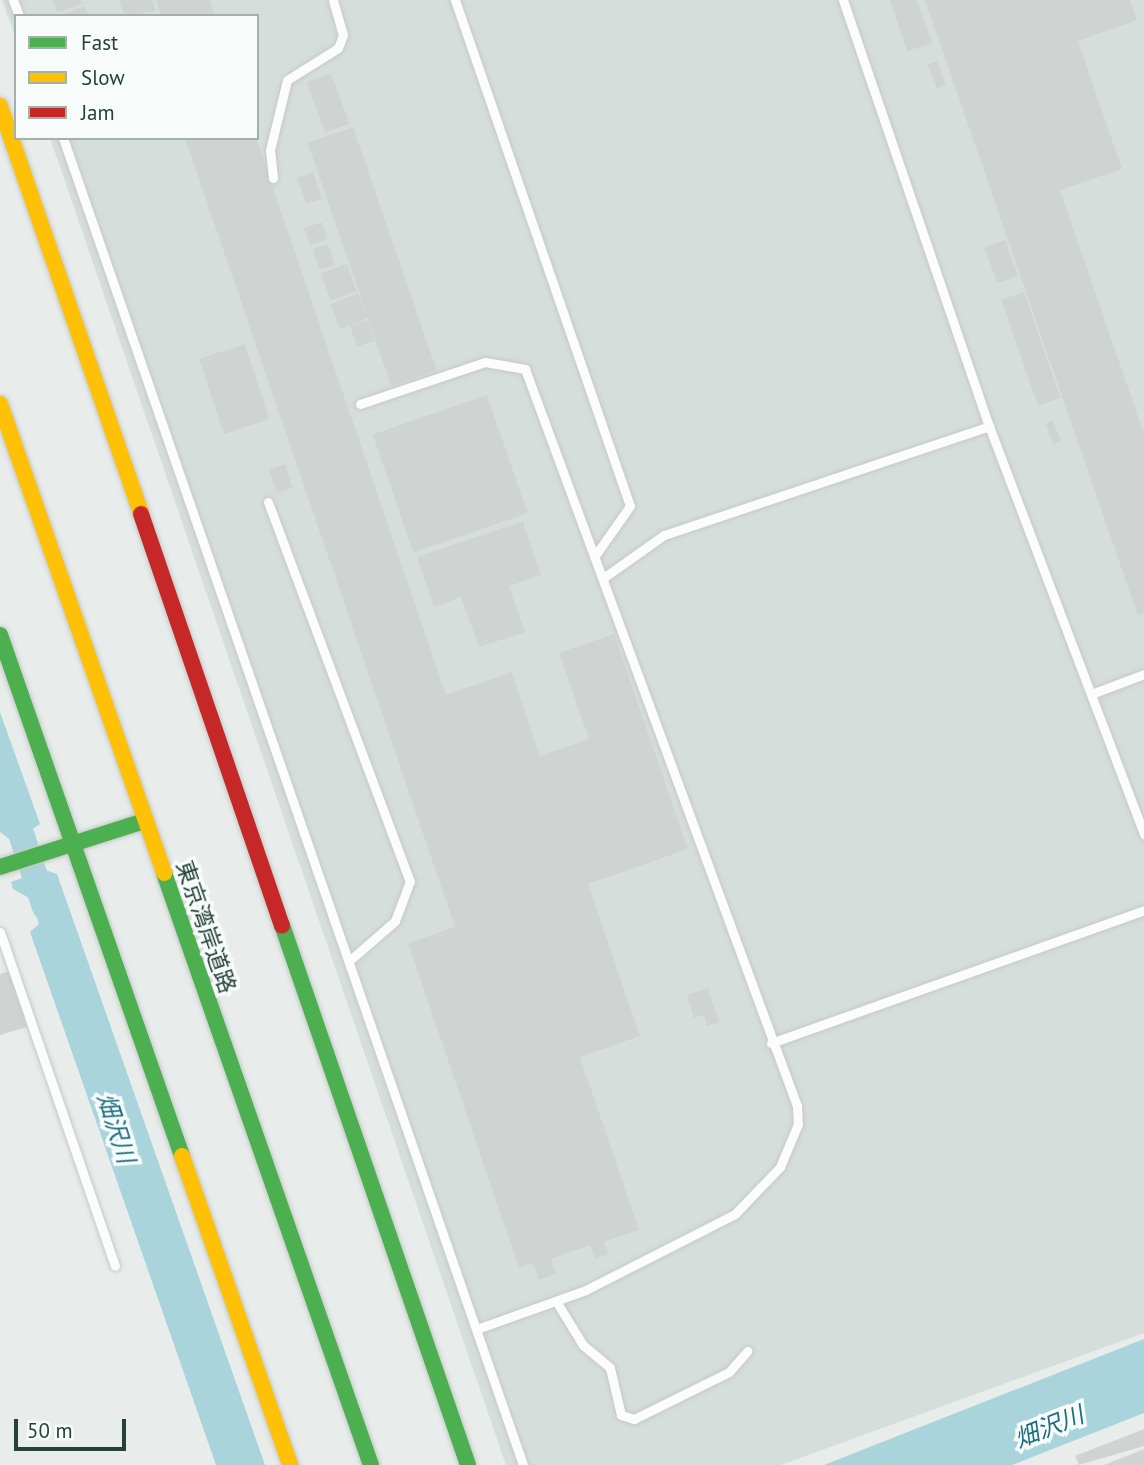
<!DOCTYPE html>
<meta charset="utf-8">
<style>
body{margin:0}
#map{position:relative;width:1144px;height:1465px;overflow:hidden;background:#e8edeb;font-family:"PT Sans","Noto Sans JP",sans-serif}
div>[style]{position:absolute}
[style*='--x']{left:calc(var(--x)*1px);top:calc(var(--y)*1px);width:calc(var(--w)*1px);rotate:calc(var(--a)*1deg)}
.built>*{inset:0;background:#d6dedb}
.water>*{inset:0;background:#a9d4db}
.river>*{height:26px;margin:-13px;padding:0 13px;transform-origin:13px;border-radius:13px;background:#a9d4db}
.building>*{inset:0;background:#cfd4d2;transform-origin:0 0}
.roads{filter:drop-shadow(0 0 2px #c5cac8) drop-shadow(0 0 2px #c5cac8)}
.lane>*{height:9px;margin:-4.5px;padding:0 4.5px;transform-origin:4.5px;border-radius:4.5px;background:#fcfcfc}
.fast>*{height:16px;margin:-8px;padding:0 8px;transform-origin:8px;border-radius:8px;background:#4caf50}
.slow>*{height:16px;margin:-8px;padding:0 8px;transform-origin:8px;border-radius:8px;background:#ffc107}
.jam>*{height:16px;margin:-8px;padding:0 8px;transform-origin:8px;border-radius:8px;background:#c62828}
span{translate:-50% -50%;white-space:nowrap;text-align:center;line-height:1.15;-webkit-text-stroke:7px #f7fbf9;paint-order:stroke}
.street-label{font-size:23px;color:#24423a}
.water-label{font-size:24px;color:#1c6f80;font-style:italic}
.legend{position:absolute;left:14px;top:14px;width:245px;height:126px;box-sizing:border-box;background:#f7fbf9;border:2px solid #a3b1ad;margin:0;padding:9px 12px;list-style:none;font-size:21px;color:#24423a}
.legend li{display:flex;align-items:center;gap:14px;height:35px}
.legend b{width:35px;border:2px solid #a3b1ad}
.scale{position:absolute;left:14px;top:1419px;width:112px;height:32px;box-sizing:border-box;border:4px solid #24423a;border-top:0;padding-left:9px;font-size:21px;line-height:24px;white-space:nowrap;color:#24423a;-webkit-text-stroke:5px #f7fbf9;paint-order:stroke}
</style>
<div id="map">
<div class="built">
<div style="clip-path:polygon(2px 0,1144px 0,1144px 1333px,781px 1465px,506px 1465px,50px 138px,257px 138px,257px 16px,16px 16px,16px 39px)"></div>
</div>
<div class="water">
<div style="clip-path:polygon(0 712px,40px 824px,13px 842px,0 832px)"></div>
<div style="clip-path:polygon(45px 870px,57px 874px,265px 1465px,216px 1465px,30px 932px,39px 924px,31px 899px,13px 889px,11px 882px)"></div>
<div style="clip-path:polygon(1144px 1339px,1144px 1413px,1012px 1465px,824px 1465px)"></div>
</div>
<div class="river">
<div style="--x:0;--y:805;--w:11;--a:-10"></div>
<div style="--x:11;--y:803;--w:109;--a:71.9"></div>
</div>
<div class="building">
<div style="clip-path:polygon(53px 0,81px 0,82px 4px,57px 12px)"></div>
<div style="clip-path:polygon(119px 0,152px 0,156px 11px,124px 16px)"></div>
<div style="clip-path:polygon(156px 0,210px 0,215px 16px,161px 16px)"></div>
<div style="clip-path:polygon(890px 0,917px 0,932px 43px,907px 51px)"></div>
<div style="clip-path:polygon(925px 0,1130px 0,1137px 20px,1078px 41px,1122px 169px,1060px 190px,1144px 434px,1144px 613px,1138px 616px)"></div>
<div style="clip-path:polygon(85px 6px,88px 16px,60px 16px,60px 15px)"></div>
<div style="left:937px;top:61px;width:26px;height:10px;rotate:69deg"></div>
<div style="left:331px;top:73px;width:54px;height:26px;rotate:70deg"></div>
<div style="left:353px;top:127px;width:257px;height:48px;rotate:71deg"></div>
<div style="clip-path:polygon(185px 138px,256px 138px,446px 695px,512px 672px,540px 756px,589px 739px,559px 653px,614px 634px,688px 849px,588px 884px,640px 1036px,580px 1057px,639px 1230px,604px 1242px,608px 1254px,595px 1259px,590px 1245px,551px 1259px,556px 1274px,539px 1280px,533px 1263px,519px 1268px,408px 943px,455px 927px)"></div>
<div style="left:313px;top:172px;width:28px;height:17px;rotate:71deg"></div>
<div style="left:322px;top:222px;width:18px;height:19px;rotate:71deg"></div>
<div style="left:1005px;top:240px;width:38px;height:22px;rotate:70deg"></div>
<div style="left:328px;top:244px;width:22px;height:16px;rotate:72deg"></div>
<div style="left:347px;top:264px;width:29px;height:28px;rotate:70deg"></div>
<div style="left:1024px;top:292px;width:112px;height:24px;rotate:71deg"></div>
<div style="left:358px;top:293px;width:27px;height:30px;rotate:68deg"></div>
<div style="left:368px;top:320px;width:22px;height:19px;rotate:72deg"></div>
<div style="left:245px;top:344px;width:79px;height:48px;rotate:72deg"></div>
<div style="left:487px;top:395px;width:125px;height:121px;rotate:71deg"></div>
<div style="left:1053px;top:421px;width:22px;height:8px;rotate:69deg"></div>
<div style="left:285px;top:464px;width:25px;height:17px;rotate:72deg"></div>
<div style="clip-path:polygon(523px 521px,541px 575px,509px 586px,525px 632px,479px 647px,461px 597px,434px 607px,417px 557px)"></div>
<div style="clip-path:polygon(10px 971px,27px 1027px,0 1035px,0 974px)"></div>
<div style="clip-path:polygon(708px 988px,719px 1022px,707px 1026px,704px 1015px,694px 1018px,687px 995px)"></div>
<div style="clip-path:polygon(1144px 1429px,1144px 1446px,1079px 1465px,1075px 1456px)"></div>
<div style="clip-path:polygon(1144px 1449px,1144px 1465px,1104px 1465px)"></div>
</div>
<div class="roads">
<div class="lane">
<div style="--x:13;--y:0;--w:17;--a:69"></div>
<div style="--x:455;--y:0;--w:535;--a:70.92"></div>
<div style="--x:630;--y:506;--w:62;--a:125.2"></div>
<div style="--x:843;--y:0;--w:450;--a:71.1"></div>
<div style="--x:989;--y:426;--w:437;--a:69.2"></div>
<div style="--x:63;--y:138;--w:1404;--a:70.88"></div>
<div style="--x:273;--y:178;--w:28;--a:-96"></div>
<div style="--x:270;--y:150;--w:72;--a:-76.3"></div>
<div style="--x:287;--y:80;--w:60;--a:-32.1"></div>
<div style="--x:338;--y:48;--w:14;--a:-69"></div>
<div style="--x:343;--y:35;--w:36;--a:-106"></div>
<div style="--x:360;--y:404;--w:132;--a:-18.6"></div>
<div style="--x:485;--y:362;--w:41;--a:9.9"></div>
<div style="--x:525;--y:369;--w:786;--a:69.74"></div>
<div style="--x:797;--y:1106;--w:18;--a:87"></div>
<div style="--x:798;--y:1124;--w:47;--a:112.7"></div>
<div style="--x:780;--y:1167;--w:65;--a:133.8"></div>
<div style="--x:735;--y:1214;--w:167;--a:153"></div>
<div style="--x:586;--y:1290;--w:116;--a:160.3"></div>
<div style="--x:268;--y:502;--w:405;--a:69.5"></div>
<div style="--x:410;--y:881;--w:43;--a:110.6"></div>
<div style="--x:395;--y:921;--w:60;--a:139.1"></div>
<div style="--x:606;--y:576;--w:71;--a:-35.3"></div>
<div style="--x:664;--y:535;--w:343;--a:-18.5"></div>
<div style="--x:1094;--y:693;--w:53;--a:-20.8"></div>
<div style="--x:0;--y:932;--w:353;--a:71"></div>
<div style="--x:771;--y:1043;--w:396;--a:-19.6"></div>
<div style="--x:556;--y:1301;--w:52;--a:58.5"></div>
<div style="--x:583;--y:1345;--w:35;--a:40"></div>
<div style="--x:610;--y:1368;--w:48;--a:76.8"></div>
<div style="--x:621;--y:1415;--w:14;--a:17"></div>
<div style="--x:634;--y:1419;--w:106;--a:-26.3"></div>
<div style="--x:729;--y:1372;--w:28;--a:-49"></div>
</div>
<div class="fast">
<div style="--x:0;--y:635;--w:552;--a:70.74"></div>
<div style="--x:0;--y:867;--w:151;--a:-17.7"></div>
<div style="--x:164;--y:873;--w:627;--a:70.73"></div>
<div style="--x:282;--y:925;--w:571;--a:70.99"></div>
</div>
<div class="slow">
<div style="--x:0;--y:106;--w:432;--a:70.9"></div>
<div style="--x:0;--y:404;--w:497;--a:70.7"></div>
<div style="--x:182;--y:1156;--w:327;--a:70.7"></div>
</div>
<div class="jam">
<div style="--x:141;--y:514;--w:435;--a:71.1"></div>
</div>
</div>
<div class="street-label">
<span style="left:206px;top:927px;rotate:71deg">東京湾岸道路</span>
</div>
<div class="water-label">
<span style="left:116px;top:1128px;rotate:72deg">畑沢川</span>
<span style="left:1049px;top:1427px;rotate:-22deg">畑沢川</span>
</div>
<ul class="legend">
<li><b style="height:9px;background:#4caf50"></b>Fast</li>
<li><b style="height:9px;background:#ffc107"></b>Slow</li>
<li><b style="height:9px;background:#c62828"></b>Jam</li>
</ul>
<div class="scale">50 m</div>
</div>
